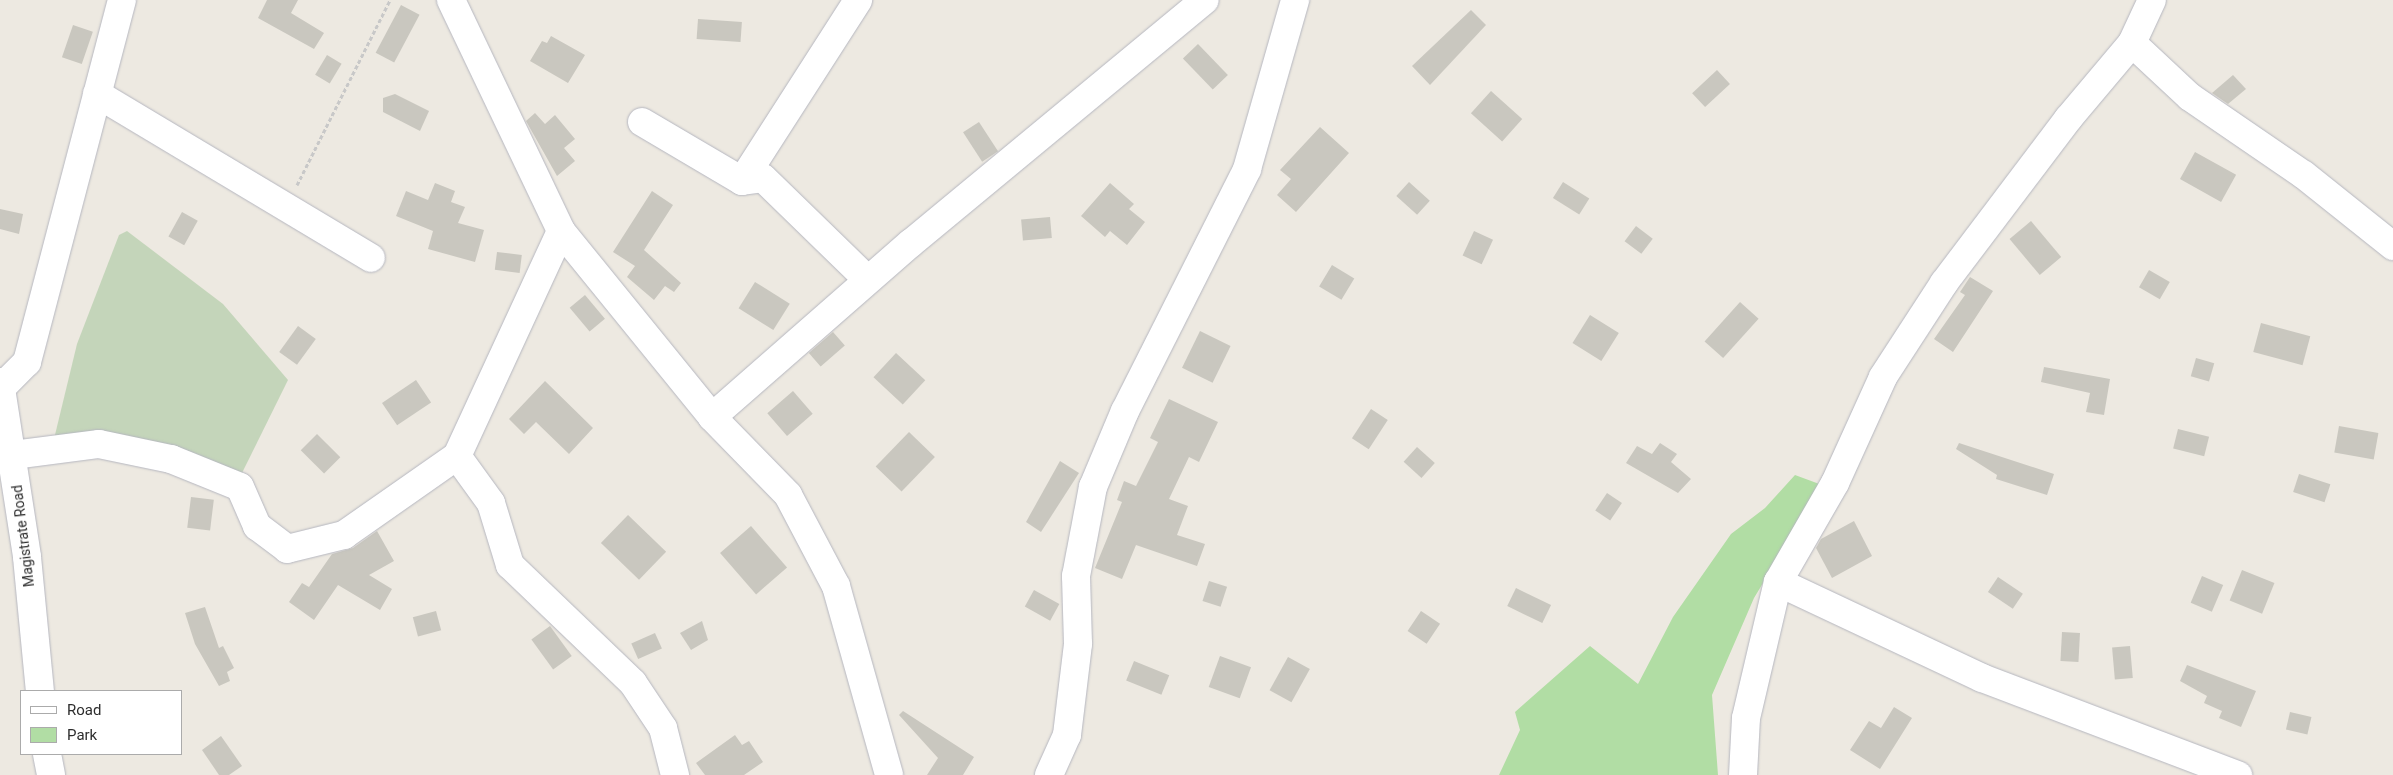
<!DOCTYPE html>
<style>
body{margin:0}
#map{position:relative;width:2393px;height:775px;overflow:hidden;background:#ede9e1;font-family:Roboto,sans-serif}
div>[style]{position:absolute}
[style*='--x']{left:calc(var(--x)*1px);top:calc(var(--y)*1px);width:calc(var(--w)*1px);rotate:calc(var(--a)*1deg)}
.green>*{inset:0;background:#b1dda4}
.cemetery>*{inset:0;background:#c4d5ba}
.building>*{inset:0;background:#c9c7bf;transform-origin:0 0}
.path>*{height:3px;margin-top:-1.5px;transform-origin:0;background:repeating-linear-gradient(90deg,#c8c8c8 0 4px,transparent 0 6.5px)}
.roads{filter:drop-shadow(0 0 1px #b5b6bf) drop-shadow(0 0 1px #b5b6bf)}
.minor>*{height:28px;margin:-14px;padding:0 14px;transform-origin:14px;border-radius:14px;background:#fff}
span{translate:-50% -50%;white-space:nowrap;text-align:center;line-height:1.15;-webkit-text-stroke:4px #fff;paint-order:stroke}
.street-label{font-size:14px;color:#2d2d2d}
.legend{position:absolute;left:20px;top:690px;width:162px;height:65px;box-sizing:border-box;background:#fff;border:1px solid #ababab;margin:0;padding:6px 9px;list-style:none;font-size:15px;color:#2d2d2d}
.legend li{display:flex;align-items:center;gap:10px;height:25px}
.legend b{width:25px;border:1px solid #ababab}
</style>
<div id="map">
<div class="green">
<div style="clip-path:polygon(1795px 475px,1822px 485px,1754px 598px,1712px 695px,1718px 775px,1499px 775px,1520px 730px,1515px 712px,1590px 646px,1638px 684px,1673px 617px,1731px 534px,1765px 508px)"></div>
</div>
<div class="cemetery">
<div style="clip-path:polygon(127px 231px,223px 304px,288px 380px,239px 479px,54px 439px,77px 344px,119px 235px)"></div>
</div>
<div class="building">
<div style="clip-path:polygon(267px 0,298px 0,291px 13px,324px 33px,314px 49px,258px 18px)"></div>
<div style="left:401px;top:5px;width:21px;height:54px;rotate:28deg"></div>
<div style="clip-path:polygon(1471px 10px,1486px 25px,1430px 85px,1412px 66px)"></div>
<div style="left:698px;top:19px;width:44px;height:20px;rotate:4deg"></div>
<div style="left:73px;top:25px;width:21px;height:34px;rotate:19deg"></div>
<div style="clip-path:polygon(551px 36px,585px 55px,568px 83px,530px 61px,542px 41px,547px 43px)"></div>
<div style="left:1198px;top:44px;width:43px;height:21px;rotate:46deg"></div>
<div style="left:327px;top:55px;width:17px;height:23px;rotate:31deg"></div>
<div style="left:1717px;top:70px;width:19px;height:34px;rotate:47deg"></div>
<div style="clip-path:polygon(2233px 75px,2246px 89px,2228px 104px,2212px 93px)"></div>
<div style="left:1491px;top:91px;width:42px;height:30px;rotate:42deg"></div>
<div style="clip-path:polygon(395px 94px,429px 111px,420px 131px,383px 112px,383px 98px)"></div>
<div style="clip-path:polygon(535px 113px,545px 124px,555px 115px,575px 139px,564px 148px,575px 161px,557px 176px,526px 121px)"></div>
<div style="left:979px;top:122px;width:35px;height:19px;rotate:57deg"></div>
<div style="clip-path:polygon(1320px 127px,1349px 153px,1296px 212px,1277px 195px,1291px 179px,1280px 170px)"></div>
<div style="left:2195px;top:152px;width:47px;height:31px;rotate:29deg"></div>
<div style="left:1409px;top:182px;width:28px;height:19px;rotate:42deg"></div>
<div style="left:1563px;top:182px;width:31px;height:19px;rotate:32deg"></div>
<div style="clip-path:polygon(435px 183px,455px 191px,451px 202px,465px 207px,458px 223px,484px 230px,475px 262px,428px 249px,433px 231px,396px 216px,406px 191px,428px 200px)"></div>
<div style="clip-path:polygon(1110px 183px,1134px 204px,1129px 209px,1145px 222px,1127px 245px,1110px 231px,1105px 237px,1081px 216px)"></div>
<div style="clip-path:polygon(652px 191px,673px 205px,644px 250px,681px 283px,674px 292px,665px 286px,654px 300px,627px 277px,635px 266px,613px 252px)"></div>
<div style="clip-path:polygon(0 209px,23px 214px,19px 234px,0 229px)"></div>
<div style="left:182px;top:212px;width:18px;height:28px;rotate:29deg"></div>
<div style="left:1050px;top:217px;width:21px;height:29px;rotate:85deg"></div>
<div style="left:2031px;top:221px;width:47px;height:28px;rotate:50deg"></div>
<div style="left:1636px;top:226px;width:21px;height:19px;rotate:37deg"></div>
<div style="left:1474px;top:231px;width:21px;height:27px;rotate:25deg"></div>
<div style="left:497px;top:252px;width:25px;height:18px;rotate:7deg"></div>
<div style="left:1332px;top:265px;width:26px;height:25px;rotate:31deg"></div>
<div style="left:2149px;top:270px;width:24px;height:20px;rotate:30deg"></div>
<div style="clip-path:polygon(1970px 277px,1993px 291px,1953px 352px,1934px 339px,1965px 295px,1960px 292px)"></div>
<div style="left:755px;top:282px;width:41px;height:31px;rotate:32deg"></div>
<div style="left:585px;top:295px;width:31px;height:20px;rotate:50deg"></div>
<div style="left:1740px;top:302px;width:25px;height:53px;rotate:42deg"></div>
<div style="left:1590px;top:315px;width:34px;height:33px;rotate:32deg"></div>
<div style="left:2261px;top:323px;width:51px;height:30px;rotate:15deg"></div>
<div style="left:298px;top:326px;width:22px;height:32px;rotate:36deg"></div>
<div style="left:1200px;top:331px;width:34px;height:41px;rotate:26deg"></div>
<div style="left:833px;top:332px;width:18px;height:32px;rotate:49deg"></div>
<div style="left:896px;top:353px;width:40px;height:33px;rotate:43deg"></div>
<div style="left:2196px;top:358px;width:19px;height:19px;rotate:16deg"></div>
<div style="clip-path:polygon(2044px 367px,2110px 379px,2104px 415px,2086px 412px,2090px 393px,2041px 382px)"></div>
<div style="left:416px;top:380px;width:27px;height:41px;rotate:56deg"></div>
<div style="clip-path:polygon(545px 381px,593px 428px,569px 454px,536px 422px,524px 434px,509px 419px)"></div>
<div style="left:793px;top:391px;width:30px;height:34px;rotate:49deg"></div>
<div style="clip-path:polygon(1169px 399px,1218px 422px,1199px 462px,1189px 457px,1169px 499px,1188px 506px,1177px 535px,1205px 544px,1197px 566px,1136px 545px,1122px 579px,1095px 568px,1122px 502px,1117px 500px,1124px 481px,1136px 486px,1158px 442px,1150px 438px)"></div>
<div style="left:1371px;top:409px;width:20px;height:35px;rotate:33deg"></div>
<div style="left:2339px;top:426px;width:40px;height:27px;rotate:10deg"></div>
<div style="left:2178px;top:429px;width:32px;height:20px;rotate:14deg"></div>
<div style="left:909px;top:432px;width:36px;height:48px;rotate:44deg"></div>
<div style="left:317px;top:434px;width:33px;height:23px;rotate:45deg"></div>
<div style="clip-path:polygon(1660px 443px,1677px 454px,1671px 462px,1691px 479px,1678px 493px,1626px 463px,1637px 446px,1652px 454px)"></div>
<div style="clip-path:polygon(1959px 443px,2054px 474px,2047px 495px,1996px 479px,1997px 475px,1956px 449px)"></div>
<div style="left:1417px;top:447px;width:24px;height:20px;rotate:42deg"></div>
<div style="clip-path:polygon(1060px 461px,1079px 473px,1041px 532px,1026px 522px)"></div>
<div style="left:2299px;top:474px;width:33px;height:19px;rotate:18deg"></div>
<div style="left:1607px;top:493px;width:18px;height:21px;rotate:34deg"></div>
<div style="left:191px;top:497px;width:23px;height:31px;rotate:7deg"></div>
<div style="left:628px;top:515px;width:53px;height:39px;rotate:44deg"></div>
<div style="clip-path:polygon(1854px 521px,1872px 556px,1832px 578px,1816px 548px,1821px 539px)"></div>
<div style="left:751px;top:526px;width:55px;height:41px;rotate:49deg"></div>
<div style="clip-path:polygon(377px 531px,394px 561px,369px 575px,392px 589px,380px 610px,338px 585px,314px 620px,289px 602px,302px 583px,309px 587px,332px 554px,353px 548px)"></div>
<div style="left:2242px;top:570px;width:35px;height:33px;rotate:22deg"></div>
<div style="left:2202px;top:576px;width:23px;height:29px;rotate:23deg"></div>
<div style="left:1998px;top:577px;width:30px;height:18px;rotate:34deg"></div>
<div style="left:1209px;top:581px;width:19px;height:21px;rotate:18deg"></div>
<div style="left:1516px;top:588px;width:39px;height:20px;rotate:26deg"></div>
<div style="left:1034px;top:590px;width:29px;height:19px;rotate:29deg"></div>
<div style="clip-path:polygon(205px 607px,219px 648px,223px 646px,234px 668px,227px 672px,230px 681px,219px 686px,195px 644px,185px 613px)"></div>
<div style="left:436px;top:611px;width:20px;height:24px;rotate:75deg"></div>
<div style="left:1421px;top:611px;width:23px;height:24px;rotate:34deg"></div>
<div style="clip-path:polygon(702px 621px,708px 640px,691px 650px,680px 633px)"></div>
<div style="left:550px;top:626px;width:37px;height:23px;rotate:54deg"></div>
<div style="left:2062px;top:632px;width:18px;height:29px;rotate:3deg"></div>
<div style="left:655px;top:633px;width:17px;height:26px;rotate:66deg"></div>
<div style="left:2130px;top:646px;width:32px;height:18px;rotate:85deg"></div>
<div style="left:1220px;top:656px;width:33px;height:33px;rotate:20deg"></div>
<div style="left:1288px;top:657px;width:25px;height:38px;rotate:29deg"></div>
<div style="left:1134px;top:661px;width:38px;height:21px;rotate:22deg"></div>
<div style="clip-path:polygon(2187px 665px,2256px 691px,2241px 727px,2219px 718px,2222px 711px,2204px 703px,2207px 696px,2180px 681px)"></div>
<div style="clip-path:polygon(1894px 707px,1912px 718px,1880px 769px,1850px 750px,1869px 721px,1881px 728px)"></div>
<div style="clip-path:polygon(903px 711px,974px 757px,963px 775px,927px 775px,938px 758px,899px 715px)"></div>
<div style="left:2290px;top:712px;width:22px;height:18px;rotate:13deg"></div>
<div style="clip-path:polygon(735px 735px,742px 745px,749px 741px,763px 762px,744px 775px,705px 775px,696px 763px)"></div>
<div style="clip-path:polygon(221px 736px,242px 766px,229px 775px,219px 775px,202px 750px)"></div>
</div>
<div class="path">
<div style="--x:297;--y:185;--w:207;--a:-63.3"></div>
</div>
<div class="roads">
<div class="minor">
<div style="--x:451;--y:0;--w:256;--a:64.5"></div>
<div style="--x:561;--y:231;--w:240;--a:50.9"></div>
<div style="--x:712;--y:417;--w:109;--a:45.7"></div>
<div style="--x:788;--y:495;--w:103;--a:62.2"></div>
<div style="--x:836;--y:586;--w:196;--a:74.3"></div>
<div style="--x:2132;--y:43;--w:79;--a:43"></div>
<div style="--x:2190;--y:97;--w:138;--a:34.4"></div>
<div style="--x:2304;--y:175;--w:114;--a:38.6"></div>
<div style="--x:97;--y:94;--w:319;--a:30.9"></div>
<div style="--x:642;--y:122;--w:116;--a:30.5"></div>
<div style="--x:742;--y:181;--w:21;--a:-8"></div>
<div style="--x:763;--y:178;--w:146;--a:44.2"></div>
<div style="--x:742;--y:181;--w:215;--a:-57.3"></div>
<div style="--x:561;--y:231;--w:248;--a:114.8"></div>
<div style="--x:457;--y:456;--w:58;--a:54.1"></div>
<div style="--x:491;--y:503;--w:65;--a:73"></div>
<div style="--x:510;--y:565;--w:170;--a:43.8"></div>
<div style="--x:633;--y:683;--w:54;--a:56.3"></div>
<div style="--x:663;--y:728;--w:49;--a:75.7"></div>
<div style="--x:0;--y:382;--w:177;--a:81.2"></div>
<div style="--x:27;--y:557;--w:135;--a:84.5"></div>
<div style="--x:3;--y:386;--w:34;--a:-45"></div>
<div style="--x:27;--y:362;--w:374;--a:-75.3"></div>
<div style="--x:712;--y:417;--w:264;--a:-41.2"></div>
<div style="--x:911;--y:243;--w:381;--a:-39.6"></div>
<div style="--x:13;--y:455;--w:87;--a:-7.3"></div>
<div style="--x:99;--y:444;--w:74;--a:11.8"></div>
<div style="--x:171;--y:459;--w:74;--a:22.1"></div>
<div style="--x:240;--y:487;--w:43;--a:66.4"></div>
<div style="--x:257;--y:526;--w:38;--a:37"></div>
<div style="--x:287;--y:549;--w:59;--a:-13.8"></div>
<div style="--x:344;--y:535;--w:138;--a:-35"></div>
<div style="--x:1778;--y:582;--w:225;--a:25.2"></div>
<div style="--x:1982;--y:678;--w:274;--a:20.8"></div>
<div style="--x:47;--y:754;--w:21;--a:79"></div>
<div style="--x:1049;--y:775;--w:44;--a:-65.8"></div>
<div style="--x:1067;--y:735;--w:92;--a:-83.1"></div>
<div style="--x:1078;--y:644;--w:68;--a:-91.7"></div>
<div style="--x:1076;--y:576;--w:91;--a:-79.2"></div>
<div style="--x:1093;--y:487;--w:82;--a:-67.2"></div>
<div style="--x:1125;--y:411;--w:271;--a:-63.2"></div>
<div style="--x:1247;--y:169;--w:176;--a:-74.1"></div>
<div style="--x:1743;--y:775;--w:57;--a:-87"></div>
<div style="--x:1746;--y:718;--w:140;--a:-76.8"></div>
<div style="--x:1778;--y:582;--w:114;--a:-60.1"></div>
<div style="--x:1835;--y:483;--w:116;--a:-65.6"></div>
<div style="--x:1883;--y:377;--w:112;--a:-57"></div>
<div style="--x:1944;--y:283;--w:206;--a:-52.9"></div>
<div style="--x:2068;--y:119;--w:99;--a:-49.9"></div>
<div style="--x:2132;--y:43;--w:47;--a:-65.1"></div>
</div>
</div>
<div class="street-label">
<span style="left:23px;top:536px;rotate:-97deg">Magistrate Road</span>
</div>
<ul class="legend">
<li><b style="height:6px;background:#fff"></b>Road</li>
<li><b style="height:14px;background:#b1dda4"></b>Park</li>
</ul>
</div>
